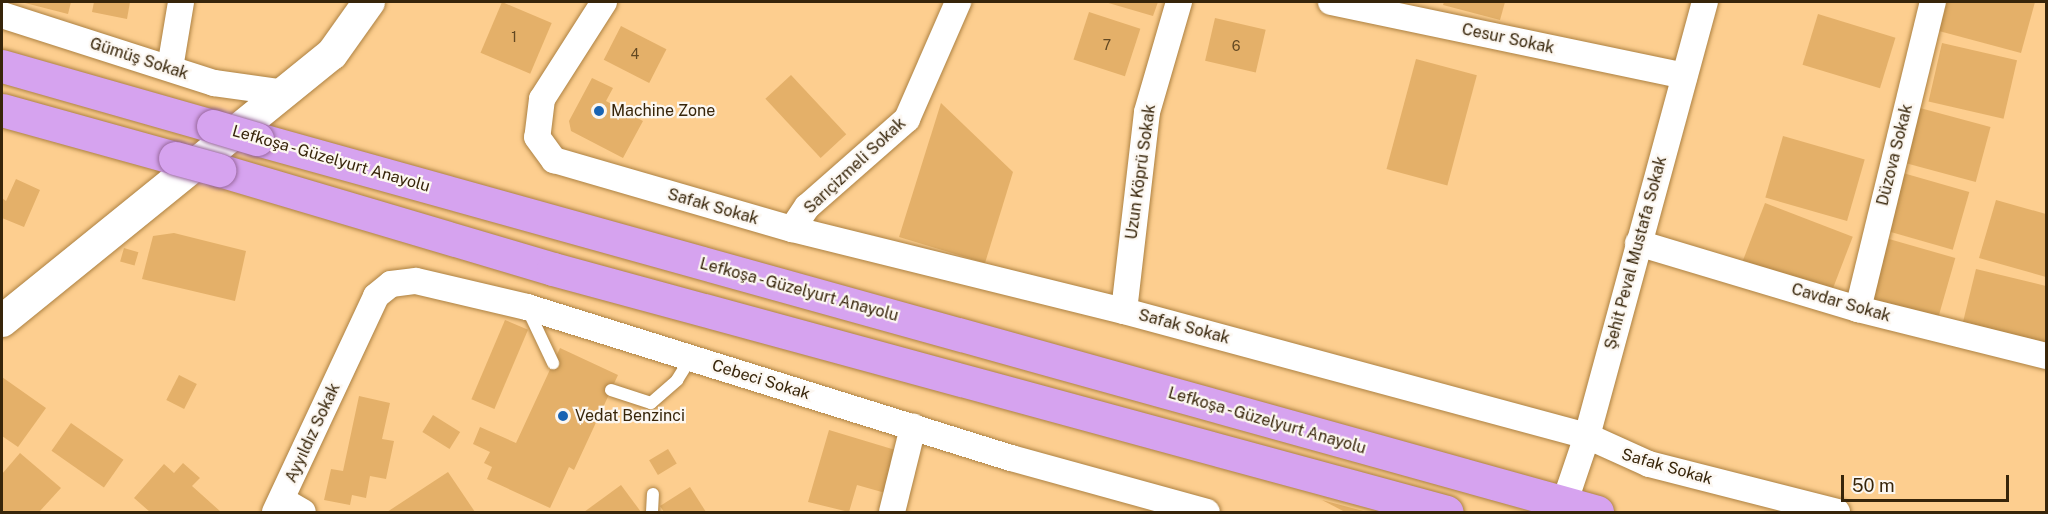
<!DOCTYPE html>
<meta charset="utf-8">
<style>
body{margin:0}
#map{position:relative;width:2048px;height:514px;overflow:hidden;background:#fdce8f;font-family:"Public Sans",sans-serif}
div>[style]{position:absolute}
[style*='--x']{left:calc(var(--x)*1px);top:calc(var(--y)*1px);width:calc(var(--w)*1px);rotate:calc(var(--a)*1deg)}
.building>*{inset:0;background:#e4b069;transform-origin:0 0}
.roads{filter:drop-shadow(0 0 2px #ac8142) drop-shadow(0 0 2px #ac8142)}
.service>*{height:12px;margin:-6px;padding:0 6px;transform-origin:6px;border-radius:6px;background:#fff}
.minor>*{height:26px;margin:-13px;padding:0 13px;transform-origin:13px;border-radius:13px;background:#fff}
.tertiary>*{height:32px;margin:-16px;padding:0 16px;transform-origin:16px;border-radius:16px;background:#fff}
.trunk>*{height:33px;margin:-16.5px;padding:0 16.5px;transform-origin:16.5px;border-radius:16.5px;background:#d6a3ef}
.bridges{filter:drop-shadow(0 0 2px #98689c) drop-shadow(0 0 2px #98689c)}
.trunk-bridge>*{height:33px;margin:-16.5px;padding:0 16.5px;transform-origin:16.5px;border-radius:16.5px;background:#d6a3ef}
.dots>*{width:16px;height:16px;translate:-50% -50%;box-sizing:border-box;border:3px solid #fcf7f1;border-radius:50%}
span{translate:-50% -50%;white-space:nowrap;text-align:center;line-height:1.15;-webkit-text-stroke:4.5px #fcf7f1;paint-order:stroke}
.number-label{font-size:14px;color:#624822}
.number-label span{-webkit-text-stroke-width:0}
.street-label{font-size:16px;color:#37250a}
.poi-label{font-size:16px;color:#37250a}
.left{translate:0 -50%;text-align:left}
.frame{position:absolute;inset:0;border:3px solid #37250a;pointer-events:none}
.scale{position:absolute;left:1841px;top:475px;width:168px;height:27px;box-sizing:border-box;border:3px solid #37250a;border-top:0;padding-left:8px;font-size:18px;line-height:21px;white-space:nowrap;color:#37250a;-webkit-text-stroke:4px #fcf7f1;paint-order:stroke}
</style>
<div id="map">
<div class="building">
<div style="clip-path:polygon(21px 2px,71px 2px,68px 14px)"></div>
<div style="clip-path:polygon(94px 2px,130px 2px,127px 19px,92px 12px)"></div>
<div style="left:502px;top:2px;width:54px;height:55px;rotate:23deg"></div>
<div style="clip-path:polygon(1105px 2px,1158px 2px,1153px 16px)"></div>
<div style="clip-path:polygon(1444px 2px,1505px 2px,1500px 20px,1443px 5px)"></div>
<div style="clip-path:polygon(1947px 2px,2035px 2px,2021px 53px,1939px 31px)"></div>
<div style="left:1089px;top:12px;width:54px;height:50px;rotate:18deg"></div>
<div style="left:1818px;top:14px;width:81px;height:53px;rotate:17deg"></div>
<div style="left:1215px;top:18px;width:52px;height:44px;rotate:13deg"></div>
<div style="left:621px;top:26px;width:51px;height:38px;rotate:27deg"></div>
<div style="left:1942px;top:43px;width:77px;height:60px;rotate:13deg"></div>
<div style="left:1416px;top:59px;width:63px;height:114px;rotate:15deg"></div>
<div style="left:791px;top:75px;width:81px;height:35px;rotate:47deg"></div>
<div style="clip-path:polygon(592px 78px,613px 88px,606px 101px,643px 121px,623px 158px,571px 131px,569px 121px)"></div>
<div style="clip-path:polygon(941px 103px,1013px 172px,985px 263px,899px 237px)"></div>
<div style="left:1920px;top:108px;width:73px;height:57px;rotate:15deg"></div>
<div style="left:1783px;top:136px;width:85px;height:64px;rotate:16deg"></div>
<div style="left:1903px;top:173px;width:69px;height:60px;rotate:16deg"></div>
<div style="clip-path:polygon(16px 179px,40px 190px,24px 227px,2px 218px,2px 198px,6px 201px)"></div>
<div style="clip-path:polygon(1996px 200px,2046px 214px,2046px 277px,1979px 258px)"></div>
<div style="left:1765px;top:203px;width:94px;height:64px;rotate:21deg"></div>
<div style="clip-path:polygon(174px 233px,246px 251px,235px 301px,142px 279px,153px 236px)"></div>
<div style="left:1889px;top:239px;width:69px;height:64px;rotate:16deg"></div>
<div style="left:124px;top:248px;width:15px;height:14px;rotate:16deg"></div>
<div style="clip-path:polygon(1976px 269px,2046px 286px,2046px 343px,1963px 322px)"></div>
<div style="left:505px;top:320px;width:25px;height:86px;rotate:23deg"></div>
<div style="clip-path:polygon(560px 348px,618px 375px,574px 470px,569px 467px,550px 508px,487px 479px,492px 467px,484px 463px,490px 452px,473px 444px,480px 427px,516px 443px)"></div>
<div style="left:179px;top:375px;width:20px;height:28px;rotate:27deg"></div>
<div style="clip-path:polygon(2px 377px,46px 408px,18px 447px,2px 436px)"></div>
<div style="clip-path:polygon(359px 396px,390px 403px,382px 439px,394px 441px,386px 479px,370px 476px,366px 498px,352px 495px,350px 505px,324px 500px,331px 469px,343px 471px)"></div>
<div style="left:433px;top:415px;width:32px;height:20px;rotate:32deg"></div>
<div style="left:71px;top:423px;width:64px;height:34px;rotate:35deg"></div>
<div style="clip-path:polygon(829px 430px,902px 452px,889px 494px,857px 485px,849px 512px,808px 502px)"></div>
<div style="left:668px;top:449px;width:17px;height:22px;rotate:59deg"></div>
<div style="clip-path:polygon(20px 453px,61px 488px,39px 512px,2px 512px,2px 474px)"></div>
<div style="clip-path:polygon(183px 463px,200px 478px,192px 486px,221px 512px,150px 512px,134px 498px,164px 464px,174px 473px)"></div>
<div style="clip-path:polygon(448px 472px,475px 512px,387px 512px)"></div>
<div style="clip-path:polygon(621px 485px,641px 512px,584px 512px)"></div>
<div style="clip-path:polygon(690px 487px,706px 512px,664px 512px,660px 506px)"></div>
<div style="clip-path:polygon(1322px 500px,1367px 512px,1345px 512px)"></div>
</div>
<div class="roads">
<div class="service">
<div style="--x:528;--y:310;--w:59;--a:64.7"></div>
<div style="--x:611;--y:390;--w:42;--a:18"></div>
<div style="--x:651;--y:403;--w:35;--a:-41"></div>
<div style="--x:677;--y:380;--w:26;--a:-58"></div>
<div style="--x:652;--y:512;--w:18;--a:-87"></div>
</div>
<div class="minor">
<div style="--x:604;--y:2;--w:115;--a:122.6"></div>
<div style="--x:542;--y:99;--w:38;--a:97"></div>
<div style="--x:537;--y:137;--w:29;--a:54"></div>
<div style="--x:554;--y:160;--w:248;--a:16.2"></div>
<div style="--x:792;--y:229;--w:342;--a:13.9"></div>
<div style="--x:1124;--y:311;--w:480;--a:15.1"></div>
<div style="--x:1587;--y:436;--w:68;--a:24.3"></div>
<div style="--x:1649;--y:464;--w:194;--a:14.3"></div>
<div style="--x:1331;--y:2;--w:361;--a:11.8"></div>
<div style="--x:2;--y:15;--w:223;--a:17.8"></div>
<div style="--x:214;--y:83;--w:66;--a:7.9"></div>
<div style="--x:170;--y:68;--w:67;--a:-80.5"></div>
<div style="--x:792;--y:229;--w:27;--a:-56"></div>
<div style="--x:807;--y:207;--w:133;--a:-41.3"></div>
<div style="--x:907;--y:119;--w:128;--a:-66.4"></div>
<div style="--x:1638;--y:243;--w:230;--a:16.7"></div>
<div style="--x:1858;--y:309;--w:194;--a:14"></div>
<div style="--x:1858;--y:309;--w:316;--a:-76.3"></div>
<div style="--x:1124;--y:311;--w:200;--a:-83.4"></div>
<div style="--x:1147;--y:112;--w:115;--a:-73.8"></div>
<div style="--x:282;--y:500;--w:24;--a:30"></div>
<div style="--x:1564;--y:504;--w:72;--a:-71.3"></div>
<div style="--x:1587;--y:436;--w:450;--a:-74.8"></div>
<div style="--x:275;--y:512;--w:238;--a:-64.9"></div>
<div style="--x:376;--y:296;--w:19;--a:-39"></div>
<div style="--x:391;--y:284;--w:25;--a:-7"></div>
<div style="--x:416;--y:281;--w:114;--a:13.2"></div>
<div style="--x:527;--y:307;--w:507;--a:17.33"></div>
<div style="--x:1011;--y:458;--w:203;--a:15.4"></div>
<div style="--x:892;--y:512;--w:88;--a:-76.1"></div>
</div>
<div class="tertiary">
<div style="--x:2;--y:321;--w:424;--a:-39"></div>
<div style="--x:332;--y:54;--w:64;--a:-54.6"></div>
</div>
<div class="trunk">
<div style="--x:2;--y:66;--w:219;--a:15.9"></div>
<div style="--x:2;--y:110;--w:180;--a:15.5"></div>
<div style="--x:257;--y:139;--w:1391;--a:15.55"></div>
<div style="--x:219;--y:170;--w:348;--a:16.5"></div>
<div style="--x:553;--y:269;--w:926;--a:15.21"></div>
</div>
</div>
<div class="bridges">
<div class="trunk-bridge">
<div style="--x:213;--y:126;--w:46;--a:16.5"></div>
<div style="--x:175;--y:158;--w:46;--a:15.3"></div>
</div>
</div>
<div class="dots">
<div style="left:599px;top:111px;background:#1a64b3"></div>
<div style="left:563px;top:416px;background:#1a64b3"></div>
</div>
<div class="number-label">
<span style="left:514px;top:37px">1</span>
<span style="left:1107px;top:45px">7</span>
<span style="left:1236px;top:46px">6</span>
<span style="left:635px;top:54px">4</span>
</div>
<div class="street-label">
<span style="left:1508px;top:39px;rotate:12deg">Cesur Sokak</span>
<span style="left:139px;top:59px;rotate:18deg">Gümüş Sokak</span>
<span style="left:1895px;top:155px;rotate:-76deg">Düzova Sokak</span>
<span style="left:331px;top:159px;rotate:16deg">Lefkoşa - Güzelyurt Anayolu</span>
<span style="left:855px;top:166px;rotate:-43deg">Sarıçizmeli Sokak</span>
<span style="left:1141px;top:172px;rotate:-82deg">Uzun Köprü Sokak</span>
<span style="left:713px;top:207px;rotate:16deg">Safak Sokak</span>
<span style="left:1636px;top:253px;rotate:-75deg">Şehit Peval Mustafa Sokak</span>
<span style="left:799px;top:290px;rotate:15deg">Lefkoşa - Güzelyurt Anayolu</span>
<span style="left:1841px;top:303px;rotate:16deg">Cavdar Sokak</span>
<span style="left:1184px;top:327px;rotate:15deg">Safak Sokak</span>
<span style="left:761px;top:380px;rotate:17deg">Cebeci Sokak</span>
<span style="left:1267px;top:421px;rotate:16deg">Lefkoşa - Güzelyurt Anayolu</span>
<span style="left:313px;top:433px;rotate:-65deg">Ayyıldız Sokak</span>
<span style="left:1667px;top:467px;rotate:16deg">Safak Sokak</span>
</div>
<div class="poi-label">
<span class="left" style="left:611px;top:111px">Machine Zone</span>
<span class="left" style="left:575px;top:416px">Vedat Benzinci</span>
</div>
<div class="frame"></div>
<div class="scale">50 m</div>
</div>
